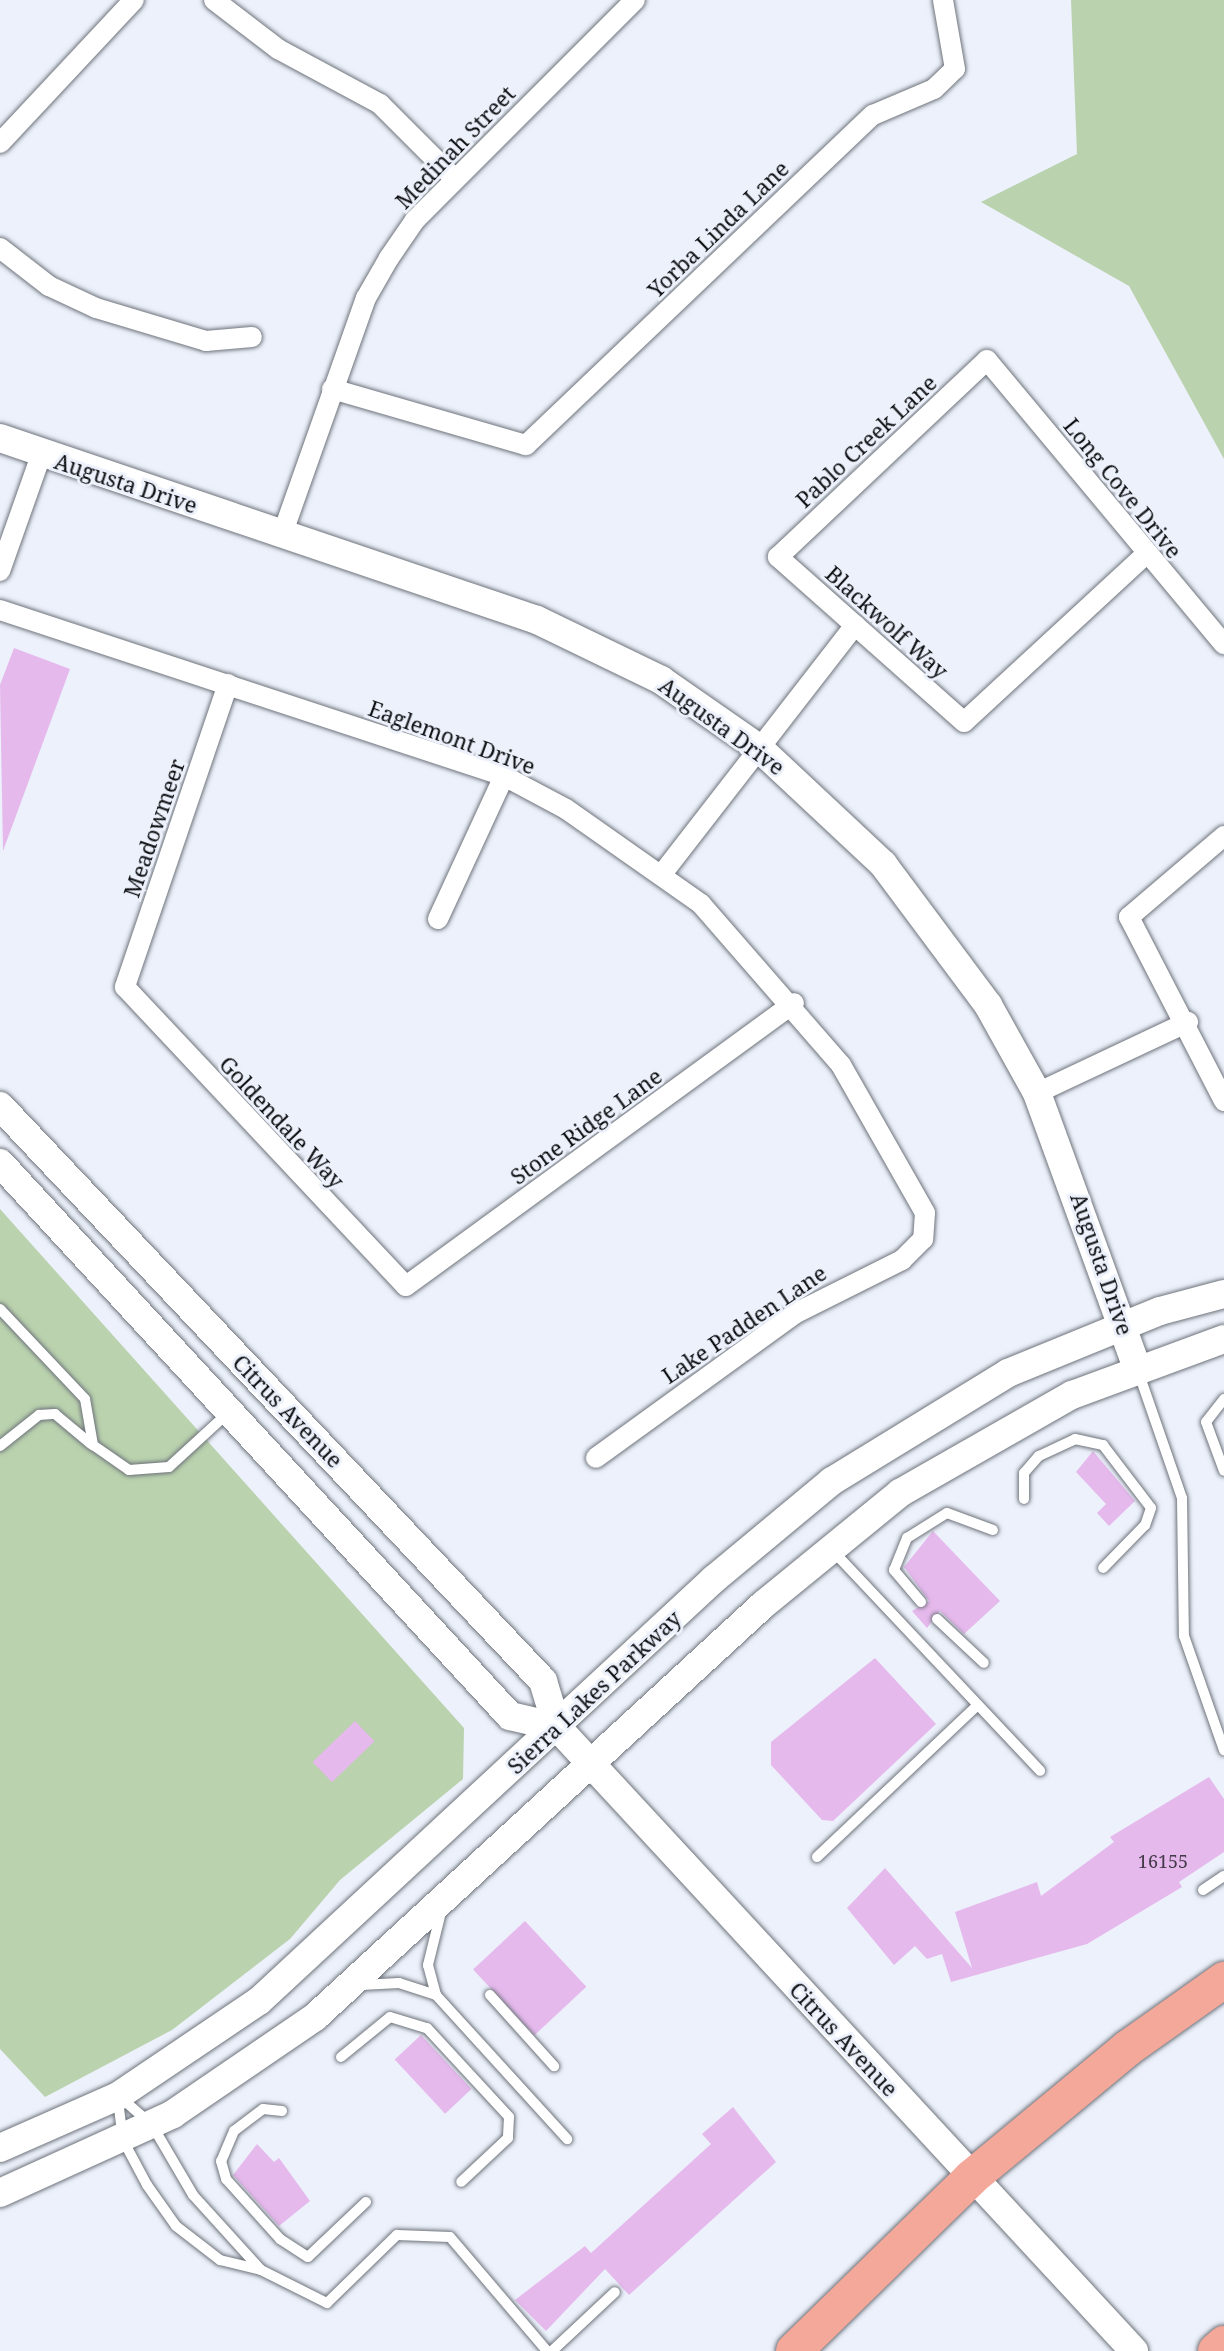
<!DOCTYPE html>
<style>
body{margin:0}
#map{position:relative;width:1224px;height:2351px;overflow:hidden;background:#ecf1fb;font-family:"Noto Serif",serif}
div>[style]{position:absolute}
[style*='--x']{left:calc(var(--x)*1px);top:calc(var(--y)*1px);width:calc(var(--w)*1px);rotate:calc(var(--a)*1deg)}
.green>*{inset:0;background:#bad2ae}
.building>*{inset:0;background:#e6b9ed;transform-origin:0 0}
.roads{filter:drop-shadow(0 0 2px #6e737b) drop-shadow(0 0 2px #6e737b)}
.lane>*{height:10px;margin:-5px;padding:0 5px;transform-origin:5px;border-radius:5px;background:#fff}
.street>*{height:20px;margin:-10px;padding:0 10px;transform-origin:10px;border-radius:10px;background:#fff}
.secondary>*{height:28px;margin:-14px;padding:0 14px;transform-origin:14px;border-radius:14px;background:#fff}
.highway>*{height:36px;margin:-18px;padding:0 18px;transform-origin:18px;border-radius:18px;background:#f3a899}
span{translate:-50% -50%;white-space:nowrap;text-align:center;line-height:1.15;-webkit-text-stroke:6px #ecf1fb;paint-order:stroke}
.number-label{font-size:18px;color:#433a49}
.number-label span{-webkit-text-stroke-width:0}
.street-label{font-size:22px;color:#0d0f12}
</style>
<div id="map">
<div class="green">
<div style="clip-path:polygon(1071px 0,1224px 0,1224px 459px,1129px 286px,981px 202px,1077px 154px)"></div>
<div style="clip-path:polygon(0 1209px,464px 1728px,463px 1779px,340px 1880px,290px 1939px,172px 2030px,45px 2097px,0 2049px)"></div>
</div>
<div class="building">
<div style="clip-path:polygon(14px 648px,70px 669px,3px 851px,0 685px)"></div>
<div style="clip-path:polygon(1093px 1451px,1135px 1501px,1109px 1526px,1097px 1513px,1106px 1504px,1076px 1472px)"></div>
<div style="clip-path:polygon(933px 1531px,1000px 1601px,964px 1634px,940px 1611px,927px 1628px,912px 1611px,929px 1601px,904px 1567px)"></div>
<div style="clip-path:polygon(875px 1658px,936px 1724px,833px 1821px,822px 1820px,771px 1765px,771px 1742px)"></div>
<div style="left:355px;top:1721px;width:28px;height:59px;rotate:46deg"></div>
<div style="clip-path:polygon(1209px 1777px,1224px 1799px,1224px 1852px,1179px 1882px,1182px 1887px,1087px 1944px,951px 1982px,942px 1954px,927px 1959px,915px 1946px,894px 1965px,847px 1908px,885px 1868px,972px 1968px,955px 1912px,1037px 1882px,1041px 1896px,1114px 1842px,1110px 1837px)"></div>
<div style="left:525px;top:1921px;width:90px;height:71px;rotate:47deg"></div>
<div style="left:421px;top:2035px;width:74px;height:36px;rotate:47deg"></div>
<div style="clip-path:polygon(733px 2107px,776px 2162px,629px 2295px,605px 2269px,546px 2331px,515px 2300px,585px 2246px,591px 2253px,711px 2144px,702px 2134px)"></div>
<div style="clip-path:polygon(257px 2144px,274px 2162px,279px 2158px,310px 2201px,279px 2226px,233px 2175px)"></div>
</div>
<div class="roads">
<div class="lane">
<div style="--x:0;--y:1309;--w:124;--a:46.6"></div>
<div style="--x:85;--y:1399;--w:47;--a:80.1"></div>
<div style="--x:93;--y:1445;--w:44;--a:34.8"></div>
<div style="--x:129;--y:1470;--w:40;--a:-4.3"></div>
<div style="--x:169;--y:1467;--w:81;--a:-42.5"></div>
<div style="--x:1138;--y:1371;--w:134;--a:70.9"></div>
<div style="--x:1182;--y:1498;--w:138;--a:89.2"></div>
<div style="--x:1184;--y:1636;--w:121;--a:70.7"></div>
<div style="--x:1224;--y:1399;--w:29;--a:128"></div>
<div style="--x:1206;--y:1422;--w:52;--a:69.8"></div>
<div style="--x:0;--y:1446;--w:50;--a:-38.5"></div>
<div style="--x:39;--y:1415;--w:16;--a:-4"></div>
<div style="--x:55;--y:1414;--w:47;--a:39.8"></div>
<div style="--x:1024;--y:1499;--w:26;--a:-90"></div>
<div style="--x:1024;--y:1473;--w:23;--a:-49"></div>
<div style="--x:1039;--y:1456;--w:40;--a:-25"></div>
<div style="--x:1075;--y:1439;--w:29;--a:12"></div>
<div style="--x:1103;--y:1445;--w:79;--a:52.7"></div>
<div style="--x:1151;--y:1508;--w:18;--a:109"></div>
<div style="--x:1145;--y:1525;--w:60;--a:134.3"></div>
<div style="--x:833;--y:1551;--w:302;--a:46.7"></div>
<div style="--x:921;--y:1602;--w:42;--a:-130.2"></div>
<div style="--x:894;--y:1570;--w:35;--a:-68"></div>
<div style="--x:907;--y:1538;--w:47;--a:-32"></div>
<div style="--x:947;--y:1513;--w:49;--a:20.3"></div>
<div style="--x:937;--y:1619;--w:64;--a:43.1"></div>
<div style="--x:817;--y:1857;--w:221;--a:-43.4"></div>
<div style="--x:1203;--y:1890;--w:25;--a:-34"></div>
<div style="--x:441;--y:1912;--w:55;--a:103.8"></div>
<div style="--x:428;--y:1965;--w:31;--a:75"></div>
<div style="--x:436;--y:1995;--w:195;--a:47.7"></div>
<div style="--x:361;--y:1985;--w:38;--a:-3"></div>
<div style="--x:399;--y:1983;--w:39;--a:18"></div>
<div style="--x:490;--y:1995;--w:96;--a:48"></div>
<div style="--x:341;--y:2057;--w:63;--a:-39.2"></div>
<div style="--x:390;--y:2017;--w:39;--a:17"></div>
<div style="--x:427;--y:2028;--w:121;--a:47.3"></div>
<div style="--x:509;--y:2117;--w:21;--a:93"></div>
<div style="--x:508;--y:2138;--w:64;--a:136.9"></div>
<div style="--x:119;--y:2096;--w:44;--a:41.3"></div>
<div style="--x:152;--y:2125;--w:81;--a:59.6"></div>
<div style="--x:193;--y:2195;--w:101;--a:47.8"></div>
<div style="--x:118;--y:2100;--w:40;--a:82.9"></div>
<div style="--x:123;--y:2140;--w:51;--a:61.9"></div>
<div style="--x:147;--y:2185;--w:50;--a:54.7"></div>
<div style="--x:176;--y:2226;--w:56;--a:37.7"></div>
<div style="--x:220;--y:2260;--w:42;--a:13.7"></div>
<div style="--x:261;--y:2270;--w:74;--a:26.6"></div>
<div style="--x:327;--y:2303;--w:98;--a:-44.2"></div>
<div style="--x:397;--y:2235;--w:53;--a:2.2"></div>
<div style="--x:450;--y:2237;--w:150;--a:49.6"></div>
<div style="--x:282;--y:2111;--w:19;--a:-174"></div>
<div style="--x:263;--y:2109;--w:36;--a:143"></div>
<div style="--x:234;--y:2131;--w:33;--a:113"></div>
<div style="--x:221;--y:2161;--w:19;--a:74"></div>
<div style="--x:226;--y:2179;--w:81;--a:48"></div>
<div style="--x:280;--y:2239;--w:33;--a:33"></div>
<div style="--x:308;--y:2257;--w:80;--a:-43.5"></div>
<div style="--x:552;--y:2351;--w:86;--a:-43.1"></div>
</div>
<div class="street">
<div style="--x:214;--y:0;--w:81;--a:37.4"></div>
<div style="--x:278;--y:49;--w:116;--a:28.3"></div>
<div style="--x:380;--y:104;--w:105;--a:45"></div>
<div style="--x:0;--y:143;--w:196;--a:-46.9"></div>
<div style="--x:0;--y:248;--w:62;--a:37.8"></div>
<div style="--x:49;--y:286;--w:52;--a:25.1"></div>
<div style="--x:96;--y:308;--w:115;--a:16.7"></div>
<div style="--x:206;--y:341;--w:46;--a:-5"></div>
<div style="--x:332;--y:389;--w:202;--a:16.1"></div>
<div style="--x:526;--y:445;--w:479;--a:-43.6"></div>
<div style="--x:873;--y:115;--w:66;--a:-23.1"></div>
<div style="--x:934;--y:89;--w:29;--a:-44"></div>
<div style="--x:955;--y:69;--w:70;--a:-99.9"></div>
<div style="--x:282;--y:535;--w:251;--a:-70.5"></div>
<div style="--x:366;--y:298;--w:46;--a:-60.1"></div>
<div style="--x:389;--y:258;--w:46;--a:-55.6"></div>
<div style="--x:415;--y:220;--w:311;--a:-45"></div>
<div style="--x:1145;--y:555;--w:246;--a:137.3"></div>
<div style="--x:964;--y:722;--w:249;--a:-138.4"></div>
<div style="--x:778;--y:557;--w:287;--a:-43.3"></div>
<div style="--x:987;--y:360;--w:370;--a:50.2"></div>
<div style="--x:0;--y:571;--w:123;--a:-70.5"></div>
<div style="--x:0;--y:610;--w:531;--a:18.23"></div>
<div style="--x:504;--y:776;--w:70;--a:28"></div>
<div style="--x:566;--y:809;--w:165;--a:35.1"></div>
<div style="--x:701;--y:904;--w:213;--a:49"></div>
<div style="--x:841;--y:1065;--w:170;--a:60.4"></div>
<div style="--x:925;--y:1213;--w:26;--a:94"></div>
<div style="--x:923;--y:1239;--w:30;--a:135"></div>
<div style="--x:902;--y:1260;--w:119;--a:153.4"></div>
<div style="--x:796;--y:1313;--w:247;--a:144.1"></div>
<div style="--x:228;--y:684;--w:320;--a:108.8"></div>
<div style="--x:125;--y:987;--w:410;--a:46.8"></div>
<div style="--x:406;--y:1286;--w:480;--a:-36.1"></div>
<div style="--x:1224;--y:836;--w:125;--a:139.5"></div>
<div style="--x:1129;--y:917;--w:207;--a:62.7"></div>
<div style="--x:662;--y:874;--w:315;--a:-52.2"></div>
<div style="--x:438;--y:919;--w:157;--a:-65.2"></div>
<div style="--x:1037;--y:1093;--w:167;--a:-25.2"></div>
</div>
<div class="secondary">
<div style="--x:0;--y:438;--w:567;--a:18.72"></div>
<div style="--x:537;--y:620;--w:138;--a:25.8"></div>
<div style="--x:661;--y:680;--w:119;--a:34.8"></div>
<div style="--x:759;--y:748;--w:170;--a:43.1"></div>
<div style="--x:883;--y:864;--w:176;--a:53.3"></div>
<div style="--x:988;--y:1005;--w:101;--a:60.9"></div>
<div style="--x:1037;--y:1093;--w:293;--a:70"></div>
<div style="--x:0;--y:1106;--w:791;--a:46.64"></div>
<div style="--x:543;--y:1681;--w:48;--a:73.1"></div>
<div style="--x:557;--y:1727;--w:850;--a:47.24"></div>
<div style="--x:0;--y:1163;--w:752;--a:47.32"></div>
<div style="--x:510;--y:1716;--w:48;--a:13.2"></div>
<div style="--x:0;--y:2148;--w:129;--a:-23.8"></div>
<div style="--x:118;--y:2096;--w:170;--a:-34"></div>
<div style="--x:259;--y:2001;--w:621;--a:-42.85"></div>
<div style="--x:714;--y:1579;--w:153;--a:-39.7"></div>
<div style="--x:832;--y:1481;--w:206;--a:-31.5"></div>
<div style="--x:1008;--y:1373;--w:164;--a:-22.2"></div>
<div style="--x:1160;--y:1311;--w:66;--a:-14.9"></div>
<div style="--x:0;--y:2193;--w:190;--a:-24.5"></div>
<div style="--x:173;--y:2114;--w:172;--a:-34.3"></div>
<div style="--x:315;--y:2017;--w:610;--a:-42.61"></div>
<div style="--x:764;--y:1604;--w:176;--a:-39.2"></div>
<div style="--x:900;--y:1493;--w:198;--a:-29.7"></div>
<div style="--x:1072;--y:1395;--w:162;--a:-20.2"></div>
</div>
<div class="highway">
<div style="--x:794;--y:2351;--w:248;--a:-44.3"></div>
<div style="--x:971;--y:2178;--w:204;--a:-39.6"></div>
<div style="--x:1128;--y:2048;--w:118;--a:-35.3"></div>
<div style="--x:1216;--y:2351;--w:11;--a:-41"></div>
</div>
</div>
<div class="number-label">
<span style="left:1163px;top:1861px">16155</span>
</div>
<div class="street-label">
<span style="left:455px;top:147px;rotate:-46deg">Medinah Street</span>
<span style="left:718px;top:229px;rotate:-44deg">Yorba Linda Lane</span>
<span style="left:866px;top:441px;rotate:-43deg">Pablo Creek Lane</span>
<span style="left:126px;top:483px;rotate:18deg">Augusta Drive</span>
<span style="left:1123px;top:488px;rotate:51deg">Long Cove Drive</span>
<span style="left:887px;top:622px;rotate:42deg">Blackwolf Way</span>
<span style="left:722px;top:726px;rotate:36deg">Augusta Drive</span>
<span style="left:452px;top:737px;rotate:20deg">Eaglemont Drive</span>
<span style="left:154px;top:828px;rotate:-71deg">Meadowmeer</span>
<span style="left:282px;top:1122px;rotate:47deg">Goldendale Way</span>
<span style="left:586px;top:1126px;rotate:-36deg">Stone Ridge Lane</span>
<span style="left:1102px;top:1264px;rotate:71deg">Augusta Drive</span>
<span style="left:744px;top:1324px;rotate:-34deg">Lake Padden Lane</span>
<span style="left:288px;top:1411px;rotate:46deg">Citrus Avenue</span>
<span style="left:594px;top:1692px;rotate:-43deg">Sierra Lakes Parkway</span>
<span style="left:844px;top:2039px;rotate:47deg">Citrus Avenue</span>
</div>
</div>
